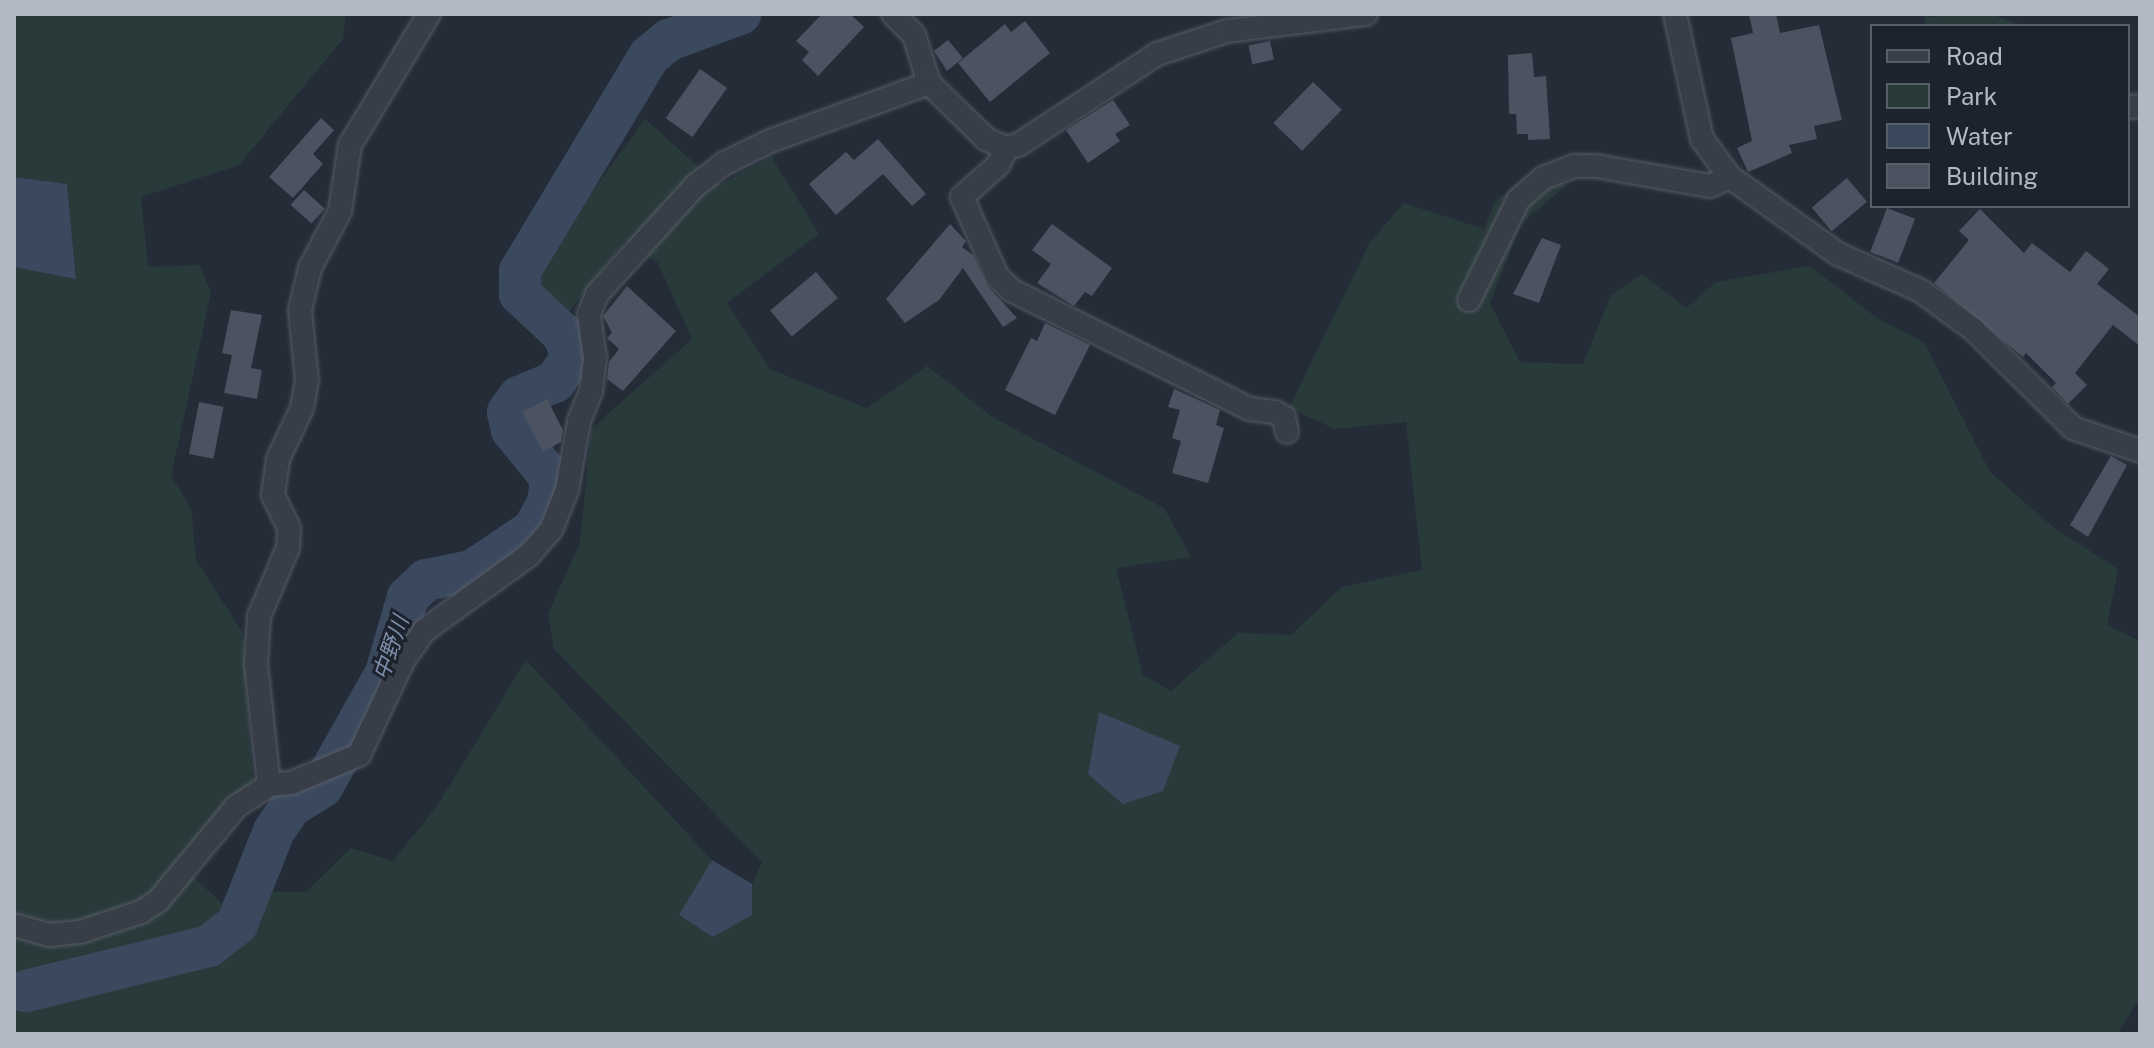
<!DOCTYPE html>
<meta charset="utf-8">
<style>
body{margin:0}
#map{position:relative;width:2154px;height:1048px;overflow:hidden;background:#242c38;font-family:"Public Sans","Noto Sans JP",sans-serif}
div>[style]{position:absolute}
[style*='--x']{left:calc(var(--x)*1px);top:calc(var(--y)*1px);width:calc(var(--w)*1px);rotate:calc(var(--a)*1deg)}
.green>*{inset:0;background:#293a3b}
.water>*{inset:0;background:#3b495f}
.canal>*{height:24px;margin:-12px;padding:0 12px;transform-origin:12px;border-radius:12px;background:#3b495f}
.river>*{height:42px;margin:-21px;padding:0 21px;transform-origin:21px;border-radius:21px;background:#3b495f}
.building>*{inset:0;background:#4b5361;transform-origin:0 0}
.roads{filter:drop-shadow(0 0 2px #565c66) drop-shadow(0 0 2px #565c66)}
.street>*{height:22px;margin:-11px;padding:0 11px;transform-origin:11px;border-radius:11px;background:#383e48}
span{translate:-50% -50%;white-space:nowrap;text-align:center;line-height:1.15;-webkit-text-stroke:6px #1d232d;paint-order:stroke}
.water-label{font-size:22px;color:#7d8faa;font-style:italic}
.frame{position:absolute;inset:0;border:16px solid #b3b9c4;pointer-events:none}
.legend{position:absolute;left:1870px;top:24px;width:260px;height:184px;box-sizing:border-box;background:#1d232d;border:2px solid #595f69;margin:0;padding:10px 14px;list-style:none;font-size:24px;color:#b3b9c4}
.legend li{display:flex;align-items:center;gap:16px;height:40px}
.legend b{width:40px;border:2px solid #595f69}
</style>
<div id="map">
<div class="green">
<div style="clip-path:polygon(14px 14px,346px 14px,343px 39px,239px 165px,141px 197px,148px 267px,200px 265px,211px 293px,171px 476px,191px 508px,196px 560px,243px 633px,253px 784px,183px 867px,229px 910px,270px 891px,306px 892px,351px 848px,393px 861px,437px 806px,526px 660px,712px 860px,679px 915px,752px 915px,752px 884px,762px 862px,554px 649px,548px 614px,580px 543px,591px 429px,692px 339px,658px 263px,626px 241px,559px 324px,527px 281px,645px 119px,719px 185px,771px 156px,819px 234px,727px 303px,770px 369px,867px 408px,927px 366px,994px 418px,1164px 508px,1191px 557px,1116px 568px,1143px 675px,1171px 691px,1238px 633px,1291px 635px,1342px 587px,1422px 570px,1406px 422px,1335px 429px,1289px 408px,1370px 242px,1404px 203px,1484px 229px,1495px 201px,1541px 166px,1566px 186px,1521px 224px,1490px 303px,1520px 362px,1583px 364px,1611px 295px,1642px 274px,1686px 308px,1716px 282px,1810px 266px,1877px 318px,1924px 342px,1990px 472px,2053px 527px,2118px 569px,2107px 625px,2140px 641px,2140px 998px,2117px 1034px,14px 1034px,14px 267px,76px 278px,67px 184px,14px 177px)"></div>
<div style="clip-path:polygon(1991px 14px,2022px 26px,1925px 26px,1925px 17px)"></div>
</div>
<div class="water">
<div style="clip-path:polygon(14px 177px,67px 184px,76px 279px,14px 267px)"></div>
<div style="clip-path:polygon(1099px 712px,1180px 746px,1163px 791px,1123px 804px,1088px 774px)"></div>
<div style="clip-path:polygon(712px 860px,752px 884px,752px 915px,713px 937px,679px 915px)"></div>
</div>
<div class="canal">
<div style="--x:14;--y:999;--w:14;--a:-34"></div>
</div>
<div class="river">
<div style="--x:26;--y:991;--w:188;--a:-13.8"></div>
<div style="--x:209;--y:946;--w:36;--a:-38"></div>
<div style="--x:237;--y:924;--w:100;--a:-68.3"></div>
<div style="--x:274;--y:831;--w:29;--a:-56"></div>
<div style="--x:290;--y:807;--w:38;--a:-32"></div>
<div style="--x:322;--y:787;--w:131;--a:-60.7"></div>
<div style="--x:386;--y:673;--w:79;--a:-73.9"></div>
<div style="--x:408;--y:597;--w:25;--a:-43"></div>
<div style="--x:426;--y:580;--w:47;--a:-11.1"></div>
<div style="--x:472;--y:571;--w:73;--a:-33.9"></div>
<div style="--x:533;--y:530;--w:31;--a:-61"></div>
<div style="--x:548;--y:503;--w:25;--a:-83"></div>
<div style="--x:551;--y:478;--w:62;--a:-129.1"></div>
<div style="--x:512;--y:430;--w:18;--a:-103"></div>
<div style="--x:508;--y:412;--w:19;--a:-54"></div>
<div style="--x:519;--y:397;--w:39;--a:-23"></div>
<div style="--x:555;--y:382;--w:30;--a:-56"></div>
<div style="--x:572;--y:357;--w:25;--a:-111"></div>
<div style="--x:563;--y:334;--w:59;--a:-137.1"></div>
<div style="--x:520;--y:294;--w:23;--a:-90"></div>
<div style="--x:520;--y:271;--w:251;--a:-59"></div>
<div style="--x:649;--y:56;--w:26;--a:-39"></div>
<div style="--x:669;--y:40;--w:76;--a:-20.1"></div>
</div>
<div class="building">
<div style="clip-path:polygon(822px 14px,850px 14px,864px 27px,818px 76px,802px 60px,809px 52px,796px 41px)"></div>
<div style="clip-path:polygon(1749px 14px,1776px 14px,1780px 33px,1819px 25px,1842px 120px,1814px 126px,1817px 139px,1789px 145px,1792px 153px,1748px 172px,1737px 148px,1752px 141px,1731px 38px,1753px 33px)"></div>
<div style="clip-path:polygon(1025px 21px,1050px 53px,990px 102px,958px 63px,1005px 24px,1011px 32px)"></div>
<div style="clip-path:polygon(948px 40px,963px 58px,947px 71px,934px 51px)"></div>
<div style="left:1270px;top:41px;width:19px;height:22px;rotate:78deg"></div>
<div style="clip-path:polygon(1532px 53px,1534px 77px,1546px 76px,1550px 139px,1528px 140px,1528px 134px,1517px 134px,1516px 114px,1509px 114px,1508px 55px)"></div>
<div style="left:700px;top:69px;width:33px;height:60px;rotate:35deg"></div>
<div style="left:1313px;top:82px;width:40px;height:57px;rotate:44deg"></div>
<div style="clip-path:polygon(1113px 100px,1130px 125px,1115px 134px,1120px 141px,1088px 163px,1066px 130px)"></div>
<div style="clip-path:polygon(321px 118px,334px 130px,313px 154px,323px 164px,293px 198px,269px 177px)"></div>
<div style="clip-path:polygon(878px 139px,926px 194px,912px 206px,883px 174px,836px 215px,809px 184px,846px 152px,854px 160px)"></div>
<div style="left:1847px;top:178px;width:31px;height:46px;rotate:50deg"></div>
<div style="left:304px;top:190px;width:28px;height:20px;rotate:42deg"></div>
<div style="left:1887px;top:208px;width:30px;height:47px;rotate:21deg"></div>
<div style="clip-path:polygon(1980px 209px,2024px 253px,2032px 243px,2070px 272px,2086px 251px,2109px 269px,2097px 284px,2140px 317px,2140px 346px,2113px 325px,2075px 373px,2087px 385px,2068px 404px,2052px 387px,2056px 383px,2026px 353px,2023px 357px,1934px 283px,1969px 240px,1959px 231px)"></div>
<div style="clip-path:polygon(950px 224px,966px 241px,962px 247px,973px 255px,987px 285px,1017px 318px,1003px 327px,963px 268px,939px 300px,905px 323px,886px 299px)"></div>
<div style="clip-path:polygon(1052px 224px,1112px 268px,1092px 296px,1085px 292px,1074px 306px,1037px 283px,1051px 264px,1032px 250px)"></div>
<div style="clip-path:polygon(1542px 238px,1561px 245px,1539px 303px,1513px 294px)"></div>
<div style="left:816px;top:272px;width:34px;height:60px;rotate:50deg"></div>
<div style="clip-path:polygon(627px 286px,676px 331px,623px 391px,607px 379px,609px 362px,619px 349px,607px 338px,612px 333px,603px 316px)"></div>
<div style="clip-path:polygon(231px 310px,262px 315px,251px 368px,262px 370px,257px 399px,224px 393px,232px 355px,222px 353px)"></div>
<div style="clip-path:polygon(1045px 323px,1090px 345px,1055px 415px,1005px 390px,1031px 338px,1037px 341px)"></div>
<div style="clip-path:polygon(1174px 389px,1220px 410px,1216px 425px,1224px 428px,1208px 483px,1172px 473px,1181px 441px,1172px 438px,1180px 410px,1168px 407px)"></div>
<div style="clip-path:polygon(547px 399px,563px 430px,561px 442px,543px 452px,522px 412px)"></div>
<div style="left:199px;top:402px;width:25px;height:53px;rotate:11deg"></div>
<div style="clip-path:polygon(2111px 456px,2127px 465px,2088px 537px,2070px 525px)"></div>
</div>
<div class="roads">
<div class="street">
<div style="--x:893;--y:14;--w:30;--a:45"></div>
<div style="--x:914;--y:35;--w:50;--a:72.6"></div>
<div style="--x:929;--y:83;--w:80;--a:44.5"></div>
<div style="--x:986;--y:139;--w:22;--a:24"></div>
<div style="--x:1006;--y:148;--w:12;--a:-14"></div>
<div style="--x:1018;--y:145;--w:166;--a:-33.2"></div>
<div style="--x:1157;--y:54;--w:74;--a:-18.2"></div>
<div style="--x:1227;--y:31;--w:140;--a:-7"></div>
<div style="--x:1675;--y:14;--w:128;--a:77.8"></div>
<div style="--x:1702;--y:139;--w:47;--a:53.6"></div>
<div style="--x:1730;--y:177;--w:133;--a:35.5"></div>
<div style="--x:1838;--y:254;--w:91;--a:24"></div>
<div style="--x:1921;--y:291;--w:64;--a:36.2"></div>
<div style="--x:1973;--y:329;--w:141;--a:44.7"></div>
<div style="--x:2073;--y:428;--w:71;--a:18.9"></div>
<div style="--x:2128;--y:107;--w:12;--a:-5"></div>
<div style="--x:1006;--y:148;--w:17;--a:114"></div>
<div style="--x:999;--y:164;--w:50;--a:138.3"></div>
<div style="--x:962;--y:197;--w:86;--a:66.1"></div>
<div style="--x:997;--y:276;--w:20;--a:45"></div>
<div style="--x:1011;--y:290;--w:267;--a:26.5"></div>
<div style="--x:1250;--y:409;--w:25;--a:7"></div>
<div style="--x:1275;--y:412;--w:10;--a:29"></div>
<div style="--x:1284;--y:417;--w:15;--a:79"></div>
<div style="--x:1469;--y:300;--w:113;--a:-63.7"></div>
<div style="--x:1519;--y:199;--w:32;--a:-41"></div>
<div style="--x:1543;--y:178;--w:34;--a:-21"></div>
<div style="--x:1575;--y:166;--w:21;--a:0"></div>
<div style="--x:1596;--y:166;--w:116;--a:10"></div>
<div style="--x:1710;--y:186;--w:22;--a:-24"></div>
<div style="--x:269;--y:785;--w:22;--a:-5"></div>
<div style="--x:291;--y:783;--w:74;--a:-22.4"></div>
<div style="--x:359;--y:755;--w:104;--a:-64.9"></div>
<div style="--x:403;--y:661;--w:37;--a:-55"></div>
<div style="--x:424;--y:631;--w:130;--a:-35.9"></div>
<div style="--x:529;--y:555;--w:33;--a:-49"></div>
<div style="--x:551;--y:530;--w:43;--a:-68.2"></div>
<div style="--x:567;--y:490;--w:70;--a:-80.1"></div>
<div style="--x:579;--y:421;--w:31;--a:-68"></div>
<div style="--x:591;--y:392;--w:34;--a:-83"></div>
<div style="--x:595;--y:358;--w:44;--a:-97.8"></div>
<div style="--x:589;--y:314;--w:22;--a:-68"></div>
<div style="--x:597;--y:294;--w:146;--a:-47.8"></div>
<div style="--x:695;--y:186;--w:36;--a:-38"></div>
<div style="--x:723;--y:164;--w:52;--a:-26.1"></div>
<div style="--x:770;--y:141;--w:169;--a:-20"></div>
<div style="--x:14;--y:925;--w:37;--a:16"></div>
<div style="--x:50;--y:935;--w:30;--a:-6"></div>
<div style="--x:80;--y:932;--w:64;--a:-18.2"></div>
<div style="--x:141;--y:912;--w:20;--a:-33"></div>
<div style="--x:158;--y:901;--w:124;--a:-50.3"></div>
<div style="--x:237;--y:806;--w:38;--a:-33"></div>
<div style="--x:269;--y:785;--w:123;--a:-96.1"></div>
<div style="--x:256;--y:663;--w:47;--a:-86.3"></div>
<div style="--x:259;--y:616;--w:74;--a:-66.9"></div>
<div style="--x:288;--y:548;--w:20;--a:-87"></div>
<div style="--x:289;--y:528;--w:37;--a:-116"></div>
<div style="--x:273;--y:495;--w:36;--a:-82"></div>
<div style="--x:278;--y:459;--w:56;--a:-64.8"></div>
<div style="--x:302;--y:408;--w:27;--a:-80"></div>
<div style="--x:307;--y:381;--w:71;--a:-95.6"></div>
<div style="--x:300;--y:310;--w:43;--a:-76.6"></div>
<div style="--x:310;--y:268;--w:64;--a:-62.2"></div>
<div style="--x:340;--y:211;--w:67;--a:-81.4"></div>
<div style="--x:350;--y:145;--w:153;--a:-58.9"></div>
</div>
</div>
<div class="water-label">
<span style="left:391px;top:648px;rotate:-71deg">中野川</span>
</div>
<div class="frame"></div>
<ul class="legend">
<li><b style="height:10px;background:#383e48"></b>Road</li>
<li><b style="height:22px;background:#293a3b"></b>Park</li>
<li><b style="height:22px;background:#3b495f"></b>Water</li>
<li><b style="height:22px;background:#4b5361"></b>Building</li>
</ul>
</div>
